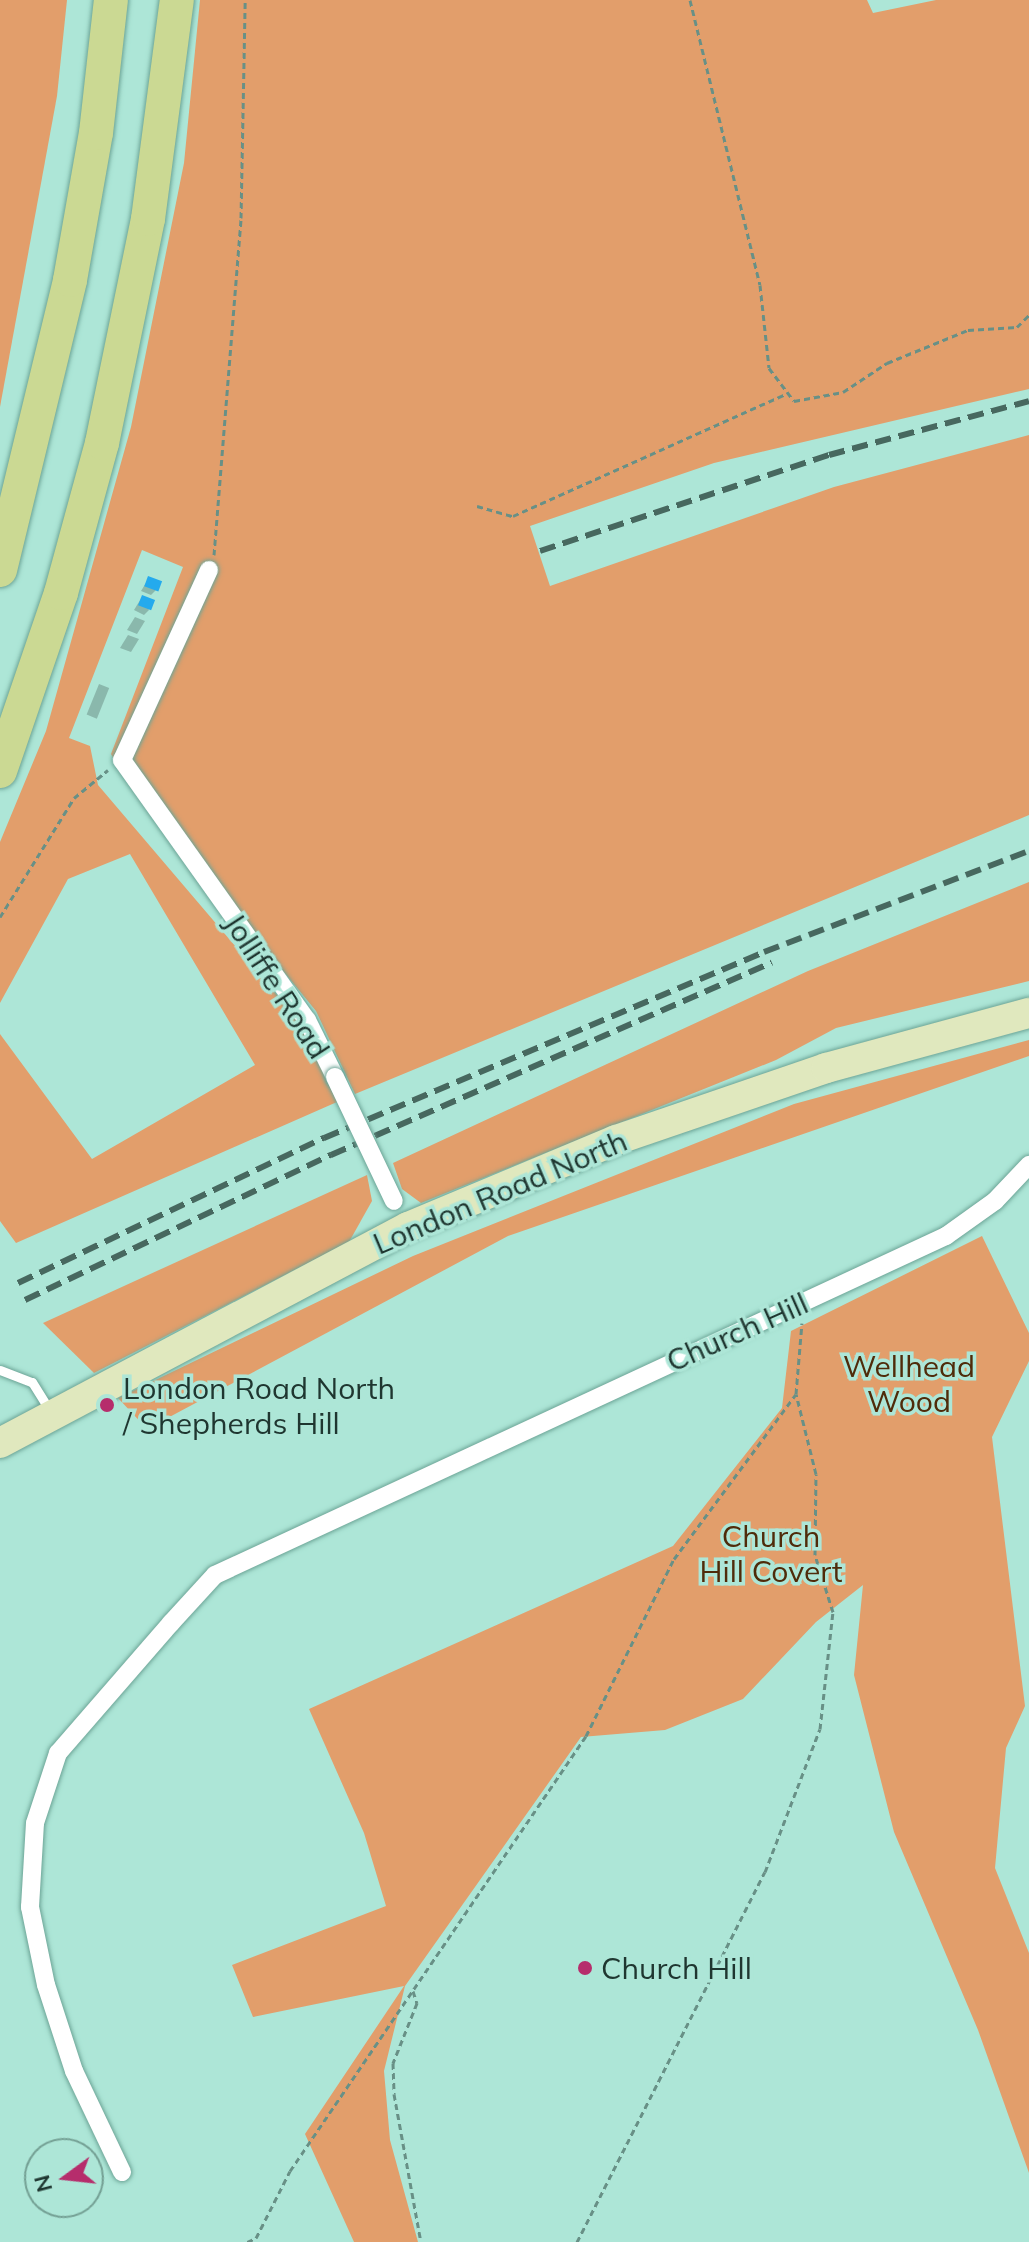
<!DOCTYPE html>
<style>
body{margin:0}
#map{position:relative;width:1029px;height:2242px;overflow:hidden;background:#ade6d7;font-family:Mulish,sans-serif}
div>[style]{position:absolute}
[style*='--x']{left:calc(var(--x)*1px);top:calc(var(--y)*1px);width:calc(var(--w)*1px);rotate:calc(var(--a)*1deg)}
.green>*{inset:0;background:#e29e6b}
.shadow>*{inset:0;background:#0003;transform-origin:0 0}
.building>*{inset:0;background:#24aaed;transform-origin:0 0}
.path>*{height:3px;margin-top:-1.5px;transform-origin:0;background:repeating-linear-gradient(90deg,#689086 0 6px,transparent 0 10px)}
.roads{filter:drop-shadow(0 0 2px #6ca496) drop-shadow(0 0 2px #6ca496)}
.lane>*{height:9px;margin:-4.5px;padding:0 4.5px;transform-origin:4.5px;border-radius:4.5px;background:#fff}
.street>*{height:18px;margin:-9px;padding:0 9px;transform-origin:9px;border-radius:9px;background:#fff}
.primary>*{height:30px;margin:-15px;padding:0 15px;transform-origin:15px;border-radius:15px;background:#e0e8be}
.highway>*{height:34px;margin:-17px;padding:0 17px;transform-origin:17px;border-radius:17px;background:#cbd993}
.rail>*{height:6px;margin-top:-3px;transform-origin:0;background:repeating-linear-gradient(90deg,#47685f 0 16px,transparent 0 24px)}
.bridges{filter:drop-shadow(0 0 2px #6ca496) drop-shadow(0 0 2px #6ca496)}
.street-bridge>*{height:18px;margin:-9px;padding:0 9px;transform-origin:9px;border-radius:9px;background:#fff}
.dots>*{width:22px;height:22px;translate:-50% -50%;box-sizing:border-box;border:4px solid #ade6d7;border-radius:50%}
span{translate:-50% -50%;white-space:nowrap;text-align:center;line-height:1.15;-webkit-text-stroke:7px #ade6d7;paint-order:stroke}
.street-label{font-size:30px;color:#1f3630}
.park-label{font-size:30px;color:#4f2b0a}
.poi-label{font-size:30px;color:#1f3630}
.left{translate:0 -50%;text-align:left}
.north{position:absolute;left:24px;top:2138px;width:80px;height:80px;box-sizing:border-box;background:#ade6d7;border:2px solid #74a094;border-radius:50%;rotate:255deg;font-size:22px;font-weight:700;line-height:32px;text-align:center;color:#1f3630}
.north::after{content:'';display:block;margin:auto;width:28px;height:36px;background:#b62d6c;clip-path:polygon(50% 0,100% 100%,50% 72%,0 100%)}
</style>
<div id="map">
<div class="green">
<div style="clip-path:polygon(0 0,67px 0,57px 96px,0 407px)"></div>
<div style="clip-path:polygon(200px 0,867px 0,873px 13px,936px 0,1029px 0,1029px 389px,714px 463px,530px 526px,550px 586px,834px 487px,1029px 435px,1029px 815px,355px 1094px,316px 1011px,124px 777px,111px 754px,183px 567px,142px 550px,69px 738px,90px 746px,98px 785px,300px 1022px,337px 1102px,16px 1243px,0 1221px,0 1034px,92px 1159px,255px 1065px,130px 854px,68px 879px,0 1003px,0 842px,46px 731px,131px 427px,184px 163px)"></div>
<div style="clip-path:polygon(1029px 882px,1029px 981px,836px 1028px,776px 1060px,421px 1203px,402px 1189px,393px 1163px,808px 971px)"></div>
<div style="clip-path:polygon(1029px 1040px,1029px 1056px,508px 1236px,147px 1429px,118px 1398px,413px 1256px,794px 1104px)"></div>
<div style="clip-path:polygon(367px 1175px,372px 1201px,349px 1242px,94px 1373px,43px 1323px)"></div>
<div style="clip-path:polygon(982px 1236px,1029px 1333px,1029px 1361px,992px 1437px,1025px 1706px,1006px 1748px,995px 1868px,1029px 1953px,1029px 2173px,978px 2030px,894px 1832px,854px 1675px,863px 1585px,816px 1622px,743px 1699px,665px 1730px,581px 1737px,405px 1986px,384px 2071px,390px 2140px,418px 2242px,354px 2242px,305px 2134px,404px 1986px,253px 2017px,232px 1965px,386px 1906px,364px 1833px,309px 1709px,673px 1546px,782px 1408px,791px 1331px)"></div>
</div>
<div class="shadow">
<div style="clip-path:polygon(149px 578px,156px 590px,151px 595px,141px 591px)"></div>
<div style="clip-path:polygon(142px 597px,149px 610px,144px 615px,134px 610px)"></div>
<div style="clip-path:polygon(135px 617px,145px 621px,137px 634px,127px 630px)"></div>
<div style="clip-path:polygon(128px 635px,139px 639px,131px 652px,120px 648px)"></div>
<div style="left:99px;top:684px;width:11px;height:33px;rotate:22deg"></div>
</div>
<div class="building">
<div style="left:148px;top:576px;width:15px;height:11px;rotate:20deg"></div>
<div style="left:142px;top:595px;width:14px;height:11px;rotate:21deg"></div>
</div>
<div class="path">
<div style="--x:690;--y:0;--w:293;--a:76.2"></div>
<div style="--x:760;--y:285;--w:83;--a:83.8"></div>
<div style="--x:769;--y:368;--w:41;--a:52.9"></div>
<div style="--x:794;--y:401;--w:50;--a:-10.4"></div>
<div style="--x:843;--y:392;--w:53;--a:-33.4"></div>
<div style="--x:887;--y:363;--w:87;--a:-22.2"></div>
<div style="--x:968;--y:330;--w:49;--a:-3.5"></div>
<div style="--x:1017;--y:327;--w:17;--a:-45"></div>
<div style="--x:477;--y:506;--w:37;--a:16"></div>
<div style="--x:513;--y:516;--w:301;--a:-24.1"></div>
<div style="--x:214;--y:555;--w:338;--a:-85.4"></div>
<div style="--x:241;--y:218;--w:218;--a:-88.9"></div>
<div style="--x:0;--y:917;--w:140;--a:-58.1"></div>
<div style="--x:74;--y:798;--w:44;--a:-39.5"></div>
<div style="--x:413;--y:1991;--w:13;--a:72"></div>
<div style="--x:417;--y:2003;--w:65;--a:111.8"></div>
<div style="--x:393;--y:2063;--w:31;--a:88"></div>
<div style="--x:394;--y:2094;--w:150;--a:79.7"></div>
<div style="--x:247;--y:2242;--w:10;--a:-24"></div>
<div style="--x:256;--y:2238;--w:75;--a:-63.1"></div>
<div style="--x:290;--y:2171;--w:526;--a:-55.77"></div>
<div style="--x:586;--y:1736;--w:198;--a:-63.6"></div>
<div style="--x:674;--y:1559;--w:205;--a:-53.5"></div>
<div style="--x:796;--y:1394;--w:71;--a:-85.2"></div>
<div style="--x:577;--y:2242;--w:415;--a:-63.1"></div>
<div style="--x:765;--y:1872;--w:153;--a:-69"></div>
<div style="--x:820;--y:1729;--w:118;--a:-83.7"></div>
<div style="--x:833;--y:1612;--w:60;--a:-107.5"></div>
<div style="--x:815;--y:1555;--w:81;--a:-89.3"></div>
<div style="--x:816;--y:1474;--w:82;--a:-104"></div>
</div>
<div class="roads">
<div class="lane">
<div style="--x:0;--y:1370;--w:34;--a:21"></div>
<div style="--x:32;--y:1382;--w:34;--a:58"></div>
</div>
<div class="street">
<div style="--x:209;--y:570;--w:209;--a:114.6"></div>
<div style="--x:122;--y:760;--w:319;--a:54.6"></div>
<div style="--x:307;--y:1020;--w:64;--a:63.8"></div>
<div style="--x:122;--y:2172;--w:112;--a:-115.4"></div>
<div style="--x:74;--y:2071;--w:90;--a:-108"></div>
<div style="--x:46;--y:1985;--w:80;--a:-101.6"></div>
<div style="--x:30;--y:1907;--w:84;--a:-86.6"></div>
<div style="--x:35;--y:1823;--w:74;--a:-71.8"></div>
<div style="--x:58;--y:1753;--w:172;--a:-49"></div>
<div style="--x:171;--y:1623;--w:65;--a:-47.5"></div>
<div style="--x:215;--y:1575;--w:806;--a:-24.88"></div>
<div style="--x:946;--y:1236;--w:60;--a:-35.5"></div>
<div style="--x:995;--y:1201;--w:50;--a:-46.6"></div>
</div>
<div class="primary">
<div style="--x:0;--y:1443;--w:462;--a:-27.9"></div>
<div style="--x:408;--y:1227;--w:225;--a:-22.7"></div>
<div style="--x:616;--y:1140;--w:222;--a:-18.9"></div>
<div style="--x:826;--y:1068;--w:210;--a:-15.2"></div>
</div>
<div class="highway">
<div style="--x:0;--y:570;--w:298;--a:-76.4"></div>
<div style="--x:70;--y:280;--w:149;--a:-80"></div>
<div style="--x:96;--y:133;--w:134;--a:-83.6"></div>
<div style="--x:0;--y:771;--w:188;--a:-71.1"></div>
<div style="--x:61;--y:593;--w:156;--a:-74.7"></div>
<div style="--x:102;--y:443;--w:229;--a:-78.4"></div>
<div style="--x:148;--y:219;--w:221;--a:-82.5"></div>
</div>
</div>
<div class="rail">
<div style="--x:540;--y:551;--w:305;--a:-18.4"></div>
<div style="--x:829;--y:455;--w:207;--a:-15.1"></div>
<div style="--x:18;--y:1283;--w:339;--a:-25.4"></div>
<div style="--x:324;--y:1138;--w:478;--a:-22.9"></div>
<div style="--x:764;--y:952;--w:284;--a:-20.9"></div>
<div style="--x:25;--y:1300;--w:339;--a:-25.4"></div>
<div style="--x:331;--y:1155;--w:481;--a:-23.6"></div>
</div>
<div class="bridges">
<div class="street-bridge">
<div style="--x:335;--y:1077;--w:137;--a:64.6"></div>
</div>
</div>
<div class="dots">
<div style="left:107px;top:1405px;background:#b62d6c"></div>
<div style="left:585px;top:1968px;background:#b62d6c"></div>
</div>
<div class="street-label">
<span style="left:277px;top:986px;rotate:57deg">Jolliffe Road</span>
<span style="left:500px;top:1192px;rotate:-23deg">London Road North</span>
<span style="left:737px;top:1332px;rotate:-24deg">Church Hill</span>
</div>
<div class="park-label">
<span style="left:909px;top:1383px">Wellhead<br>Wood</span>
<span style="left:771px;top:1553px">Church<br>Hill Covert</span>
</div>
<div class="poi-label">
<span class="left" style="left:123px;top:1405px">London Road North<br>/ Shepherds Hill</span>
<span class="left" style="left:601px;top:1968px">Church Hill</span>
</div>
<div class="north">N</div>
</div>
